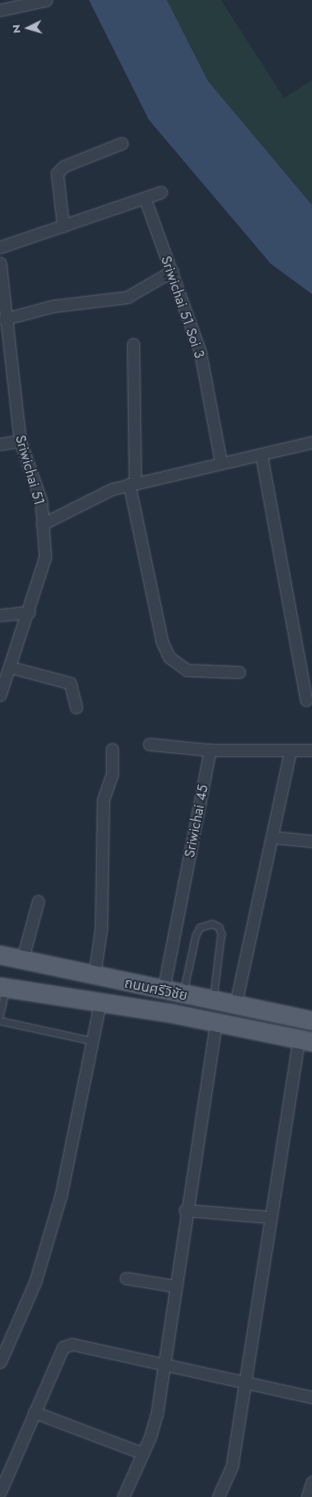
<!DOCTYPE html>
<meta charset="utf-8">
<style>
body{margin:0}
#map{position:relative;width:312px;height:1497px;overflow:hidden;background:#242f3e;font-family:Jost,"Noto Sans Thai",sans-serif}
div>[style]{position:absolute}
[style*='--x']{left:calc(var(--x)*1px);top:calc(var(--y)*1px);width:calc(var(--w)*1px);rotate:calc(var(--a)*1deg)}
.green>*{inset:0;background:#263c3f}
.water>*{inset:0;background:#394c67}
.roads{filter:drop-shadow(0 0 1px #565f6c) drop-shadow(0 0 1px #565f6c)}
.lane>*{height:5.5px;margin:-2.75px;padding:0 2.75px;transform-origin:2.75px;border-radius:2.75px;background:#38414e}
.street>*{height:11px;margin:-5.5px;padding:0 5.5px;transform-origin:5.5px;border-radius:5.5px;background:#38414e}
.primary>*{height:18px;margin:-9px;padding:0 9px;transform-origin:9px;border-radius:9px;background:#56606e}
span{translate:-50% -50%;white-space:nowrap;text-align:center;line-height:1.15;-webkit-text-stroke:3px #1d2633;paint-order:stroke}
.street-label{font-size:14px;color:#b4bcc9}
.north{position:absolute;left:8px;top:8px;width:40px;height:40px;-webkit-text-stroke:3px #1d2633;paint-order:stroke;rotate:265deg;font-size:11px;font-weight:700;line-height:16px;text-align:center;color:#b4bcc9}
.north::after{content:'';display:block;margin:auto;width:14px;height:18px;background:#b4bcc9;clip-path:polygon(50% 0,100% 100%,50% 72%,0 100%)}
</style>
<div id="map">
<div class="green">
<div style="clip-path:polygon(167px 0,221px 0,284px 98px,312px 80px,312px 205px,208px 81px)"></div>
</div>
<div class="water">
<div style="clip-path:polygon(89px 0,167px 0,208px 81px,312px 205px,312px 294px,271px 264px,149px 120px)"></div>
</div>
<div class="roads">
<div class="lane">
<div style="--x:184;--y:991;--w:56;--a:-77.7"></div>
<div style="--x:196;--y:936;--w:9;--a:-63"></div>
<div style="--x:200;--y:928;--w:13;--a:-18"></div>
<div style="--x:212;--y:924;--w:8;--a:23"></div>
<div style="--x:219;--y:927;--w:8;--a:67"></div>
<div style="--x:222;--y:934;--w:65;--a:97"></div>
<div style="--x:0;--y:1016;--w:26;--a:-77"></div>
<div style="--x:0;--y:1021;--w:94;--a:12.3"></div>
</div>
<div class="street">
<div style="--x:0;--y:10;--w:47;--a:-12.3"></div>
<div style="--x:145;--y:199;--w:163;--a:70.2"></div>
<div style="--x:200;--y:352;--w:113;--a:79.3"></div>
<div style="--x:63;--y:226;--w:53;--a:-96.5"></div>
<div style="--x:57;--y:173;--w:10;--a:-45"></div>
<div style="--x:64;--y:166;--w:62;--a:-21.6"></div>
<div style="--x:0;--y:247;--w:170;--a:-18.9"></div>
<div style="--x:0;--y:263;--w:179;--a:83.6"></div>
<div style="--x:20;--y:441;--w:64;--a:70.7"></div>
<div style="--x:41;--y:501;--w:56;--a:85.9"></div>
<div style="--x:45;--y:557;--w:145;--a:108.1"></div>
<div style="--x:4;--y:319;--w:51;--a:-14.9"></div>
<div style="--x:53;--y:306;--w:75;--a:-6.9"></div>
<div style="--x:127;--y:297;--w:52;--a:-30"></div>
<div style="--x:133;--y:344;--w:139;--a:89.2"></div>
<div style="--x:0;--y:444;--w:20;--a:-9"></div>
<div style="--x:261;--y:454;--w:250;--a:79.6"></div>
<div style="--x:129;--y:484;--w:161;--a:78.2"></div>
<div style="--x:162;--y:642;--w:17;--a:65"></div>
<div style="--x:169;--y:657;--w:22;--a:36"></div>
<div style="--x:187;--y:670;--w:52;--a:2.2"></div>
<div style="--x:42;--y:524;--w:78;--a:-26.6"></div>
<div style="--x:112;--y:489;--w:205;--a:-13.2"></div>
<div style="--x:0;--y:615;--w:29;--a:-6"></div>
<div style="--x:10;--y:667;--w:62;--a:14.9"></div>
<div style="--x:70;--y:683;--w:25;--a:76"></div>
<div style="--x:149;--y:744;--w:61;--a:5.6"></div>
<div style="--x:272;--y:837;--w:40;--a:5.7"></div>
<div style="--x:22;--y:960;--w:61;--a:-74.8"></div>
<div style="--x:94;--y:976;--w:49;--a:-81.7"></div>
<div style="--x:101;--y:928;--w:128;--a:-89.1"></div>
<div style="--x:103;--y:800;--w:28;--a:-71"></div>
<div style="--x:112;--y:774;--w:25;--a:-90"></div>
<div style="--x:163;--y:991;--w:246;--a:-79"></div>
<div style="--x:210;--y:750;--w:102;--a:0"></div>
<div style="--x:235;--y:1006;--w:260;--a:-77.8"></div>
<div style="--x:185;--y:1210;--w:85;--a:4.7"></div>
<div style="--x:126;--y:1278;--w:50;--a:9.3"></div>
<div style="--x:0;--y:1362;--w:87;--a:-66.4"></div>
<div style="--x:35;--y:1282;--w:92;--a:-73.5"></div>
<div style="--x:61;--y:1194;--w:195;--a:-78.5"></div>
<div style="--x:34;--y:1412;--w:116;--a:20.8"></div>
<div style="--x:0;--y:1492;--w:158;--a:-66.5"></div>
<div style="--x:63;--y:1347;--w:9;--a:-18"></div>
<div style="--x:72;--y:1344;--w:246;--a:12.5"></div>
<div style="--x:123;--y:1497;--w:66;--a:-65.8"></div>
<div style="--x:150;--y:1437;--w:26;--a:-74"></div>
<div style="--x:157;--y:1412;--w:393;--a:-81.4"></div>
<div style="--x:218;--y:1497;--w:35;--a:-66"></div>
<div style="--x:232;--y:1465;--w:431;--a:-81.1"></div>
<div style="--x:307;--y:1497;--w:16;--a:-72"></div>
</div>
<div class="primary">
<div style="--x:0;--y:955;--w:319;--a:11.9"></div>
<div style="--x:0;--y:987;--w:176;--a:8.8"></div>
<div style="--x:174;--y:1014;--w:141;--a:11.5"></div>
</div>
</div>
<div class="street-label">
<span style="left:183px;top:307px;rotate:71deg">Sriwichai 51 Soi 3</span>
<span style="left:30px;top:470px;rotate:74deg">Sriwichai 51</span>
<span style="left:196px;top:821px;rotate:-79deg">Sriwichai 45</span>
<span style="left:156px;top:989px;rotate:12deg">ถนนศรีวิชัย</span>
</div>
<div class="north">N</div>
</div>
